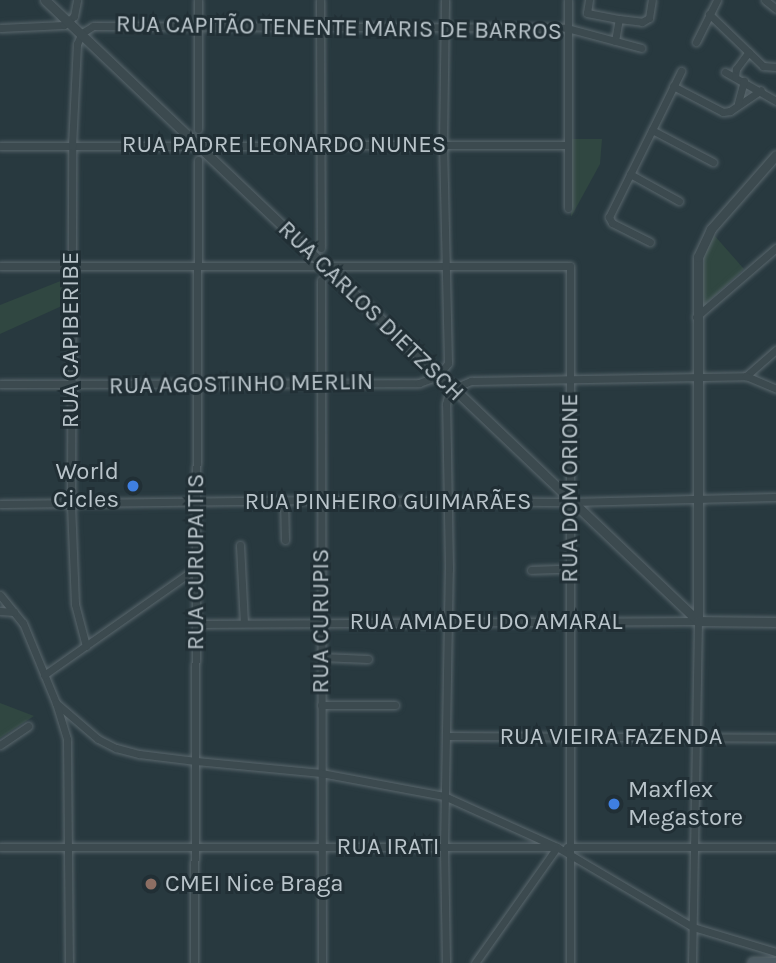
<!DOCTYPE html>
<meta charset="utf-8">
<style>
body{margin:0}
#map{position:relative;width:776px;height:963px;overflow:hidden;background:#28393f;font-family:Karla,sans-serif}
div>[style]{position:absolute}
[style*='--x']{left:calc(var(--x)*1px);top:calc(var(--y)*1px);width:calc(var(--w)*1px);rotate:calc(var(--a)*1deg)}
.green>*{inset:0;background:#304741}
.roads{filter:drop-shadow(0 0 2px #5a676d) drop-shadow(0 0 2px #5a676d)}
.minor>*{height:7px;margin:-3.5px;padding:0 3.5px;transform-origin:3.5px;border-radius:3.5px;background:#3c4a4f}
.tertiary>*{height:9px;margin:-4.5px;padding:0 4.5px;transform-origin:4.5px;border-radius:4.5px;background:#3c4a4f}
.secondary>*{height:10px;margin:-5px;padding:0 5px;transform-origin:5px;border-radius:5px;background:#4b5a62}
.dots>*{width:19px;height:19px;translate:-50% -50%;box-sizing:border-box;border:4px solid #212f35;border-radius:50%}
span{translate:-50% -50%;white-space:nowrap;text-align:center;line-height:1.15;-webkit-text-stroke:6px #212f35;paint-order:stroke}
.street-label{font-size:24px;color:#b9c4ca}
.poi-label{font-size:24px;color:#b9c4ca}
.right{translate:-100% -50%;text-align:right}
.left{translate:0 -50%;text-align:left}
</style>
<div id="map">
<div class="green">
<div style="clip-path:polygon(572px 139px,602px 139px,600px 164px,571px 217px)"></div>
<div style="clip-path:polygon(714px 235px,744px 269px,701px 308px,704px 257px)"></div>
<div style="clip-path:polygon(63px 280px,64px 305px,0 334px,0 305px)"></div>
<div style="clip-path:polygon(0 703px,34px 716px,0 738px)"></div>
</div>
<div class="roads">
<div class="minor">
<div style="--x:198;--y:0;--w:129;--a:90"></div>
<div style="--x:320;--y:0;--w:248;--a:89.8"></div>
<div style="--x:589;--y:0;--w:13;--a:99"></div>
<div style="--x:587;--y:13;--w:33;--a:11"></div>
<div style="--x:765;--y:0;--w:14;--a:39"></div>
<div style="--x:709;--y:14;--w:75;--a:43.9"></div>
<div style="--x:763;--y:66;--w:13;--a:4"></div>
<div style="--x:0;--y:28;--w:64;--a:-2.7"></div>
<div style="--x:64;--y:25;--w:13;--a:-42"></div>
<div style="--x:74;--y:16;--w:16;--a:-79"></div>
<div style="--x:615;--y:41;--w:22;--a:-80"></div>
<div style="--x:619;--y:19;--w:23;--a:7"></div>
<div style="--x:642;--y:22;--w:8;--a:-30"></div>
<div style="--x:649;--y:18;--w:18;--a:-81"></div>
<div style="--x:696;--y:42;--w:47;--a:-63.4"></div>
<div style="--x:725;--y:72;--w:59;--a:29.6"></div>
<div style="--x:735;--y:77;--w:8;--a:-83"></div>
<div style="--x:736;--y:69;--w:21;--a:-53"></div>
<div style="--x:673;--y:86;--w:56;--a:27.5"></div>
<div style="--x:723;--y:112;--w:7;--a:-8"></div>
<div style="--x:730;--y:111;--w:37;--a:-34"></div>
<div style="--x:738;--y:103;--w:23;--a:-75"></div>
<div style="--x:652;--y:130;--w:69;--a:27.7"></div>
<div style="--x:0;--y:146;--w:568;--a:-0.1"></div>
<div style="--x:630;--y:174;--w:56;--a:28.9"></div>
<div style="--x:568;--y:208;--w:208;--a:-90"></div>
<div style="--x:650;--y:242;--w:42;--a:-153.4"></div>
<div style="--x:612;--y:223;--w:7;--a:-117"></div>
<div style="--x:609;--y:217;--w:163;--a:-63.7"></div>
<div style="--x:0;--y:266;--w:570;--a:0"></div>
<div style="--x:570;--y:266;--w:697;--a:90"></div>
<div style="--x:321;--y:280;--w:683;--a:89.92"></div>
<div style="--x:696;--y:317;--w:106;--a:-40.8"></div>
<div style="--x:746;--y:376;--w:40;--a:-41"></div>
<div style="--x:0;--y:384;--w:419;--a:-0.1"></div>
<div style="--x:419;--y:383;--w:20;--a:-20"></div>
<div style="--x:438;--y:376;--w:16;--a:-52"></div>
<div style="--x:448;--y:363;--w:219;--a:-91.3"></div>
<div style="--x:443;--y:144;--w:144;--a:-89.2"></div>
<div style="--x:284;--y:500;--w:40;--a:88.6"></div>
<div style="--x:0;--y:504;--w:321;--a:-0.7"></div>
<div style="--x:321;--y:500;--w:249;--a:0.5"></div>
<div style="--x:570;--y:502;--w:206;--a:-1.4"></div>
<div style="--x:240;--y:545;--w:78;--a:87.1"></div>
<div style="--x:531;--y:570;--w:38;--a:-2"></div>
<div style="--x:0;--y:595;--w:36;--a:51"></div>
<div style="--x:23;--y:623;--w:87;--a:67.6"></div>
<div style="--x:56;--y:703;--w:55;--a:40.6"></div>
<div style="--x:98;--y:739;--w:20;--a:27"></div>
<div style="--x:116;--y:748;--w:24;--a:15"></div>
<div style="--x:139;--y:754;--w:57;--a:7"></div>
<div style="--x:196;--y:761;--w:126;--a:5.5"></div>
<div style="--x:321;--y:773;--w:125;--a:10.6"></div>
<div style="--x:444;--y:796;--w:124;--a:24.3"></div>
<div style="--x:557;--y:847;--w:158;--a:30.5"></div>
<div style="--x:693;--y:927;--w:87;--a:16.8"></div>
<div style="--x:0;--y:611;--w:14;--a:4"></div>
<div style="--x:196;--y:624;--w:502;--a:-0.34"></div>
<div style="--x:698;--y:621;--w:342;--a:91"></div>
<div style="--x:86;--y:646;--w:43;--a:-104.7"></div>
<div style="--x:75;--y:604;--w:101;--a:-92.3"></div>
<div style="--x:71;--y:503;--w:357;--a:-89.8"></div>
<div style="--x:72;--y:146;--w:102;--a:-87.2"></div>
<div style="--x:77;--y:44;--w:12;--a:-66"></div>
<div style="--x:82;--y:33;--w:13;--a:-32"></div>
<div style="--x:93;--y:26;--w:474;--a:0.2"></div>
<div style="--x:567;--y:28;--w:77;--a:15.1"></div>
<div style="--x:321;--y:657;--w:47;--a:2.4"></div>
<div style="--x:44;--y:675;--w:186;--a:-35.1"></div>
<div style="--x:56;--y:703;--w:38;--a:73"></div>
<div style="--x:67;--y:739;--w:224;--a:89.5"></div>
<div style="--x:321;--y:705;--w:74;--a:0"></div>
<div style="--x:446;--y:736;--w:330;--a:0.3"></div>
<div style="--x:0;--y:745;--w:34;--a:-34"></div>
<div style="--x:0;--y:847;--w:555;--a:0"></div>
<div style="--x:567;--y:847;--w:209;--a:0"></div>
<div style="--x:194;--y:963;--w:803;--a:-89.71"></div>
<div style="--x:446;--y:963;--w:116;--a:-91"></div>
<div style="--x:444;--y:847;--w:278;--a:-89"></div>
<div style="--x:449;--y:569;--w:165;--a:-91"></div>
<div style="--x:446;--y:404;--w:11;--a:-75"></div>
<div style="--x:449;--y:393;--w:5;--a:-53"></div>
<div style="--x:452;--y:389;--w:21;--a:-23"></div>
<div style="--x:471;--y:381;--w:275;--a:-1"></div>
<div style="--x:746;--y:376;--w:33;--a:23"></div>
<div style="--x:475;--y:963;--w:142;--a:-54.7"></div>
</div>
<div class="tertiary">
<div style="--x:45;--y:0;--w:901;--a:43.56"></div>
<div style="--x:698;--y:621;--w:364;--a:-90"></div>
<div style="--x:698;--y:257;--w:31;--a:-65"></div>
<div style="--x:711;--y:229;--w:98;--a:-48.7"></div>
<div style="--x:698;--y:621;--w:78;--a:0.7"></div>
</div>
<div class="secondary">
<div style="--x:753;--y:963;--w:23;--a:0"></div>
</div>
</div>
<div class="dots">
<div style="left:133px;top:486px;background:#3f7fe0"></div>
<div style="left:614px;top:804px;background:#3f7fe0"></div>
<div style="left:151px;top:884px;background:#8d6e63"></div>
</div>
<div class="street-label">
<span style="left:339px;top:28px;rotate:1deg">RUA CAPITÃO TENENTE MARIS DE BARROS</span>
<span style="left:284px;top:145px">RUA PADRE LEONARDO NUNES</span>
<span style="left:371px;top:311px;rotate:44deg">RUA CARLOS DIETZSCH</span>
<span style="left:71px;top:340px;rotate:-90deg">RUA CAPIBERIBE</span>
<span style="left:241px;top:384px;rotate:-1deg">RUA AGOSTINHO MERLIN</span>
<span style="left:570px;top:488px;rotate:-90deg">RUA DOM ORIONE</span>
<span style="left:388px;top:502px">RUA PINHEIRO GUIMARÃES</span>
<span style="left:196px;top:562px;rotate:-90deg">RUA CURUPAITIS</span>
<span style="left:321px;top:621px;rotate:-90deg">RUA CURUPIS</span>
<span style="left:486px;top:622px">RUA AMADEU DO AMARAL</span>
<span style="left:611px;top:737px">RUA VIEIRA FAZENDA</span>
<span style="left:388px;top:847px">RUA IRATI</span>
</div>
<div class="poi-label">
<span class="right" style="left:119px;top:486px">World<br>Cicles</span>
<span class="left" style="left:628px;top:804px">Maxflex<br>Megastore</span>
<span class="left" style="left:165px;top:884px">CMEI Nice Braga</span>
</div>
</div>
